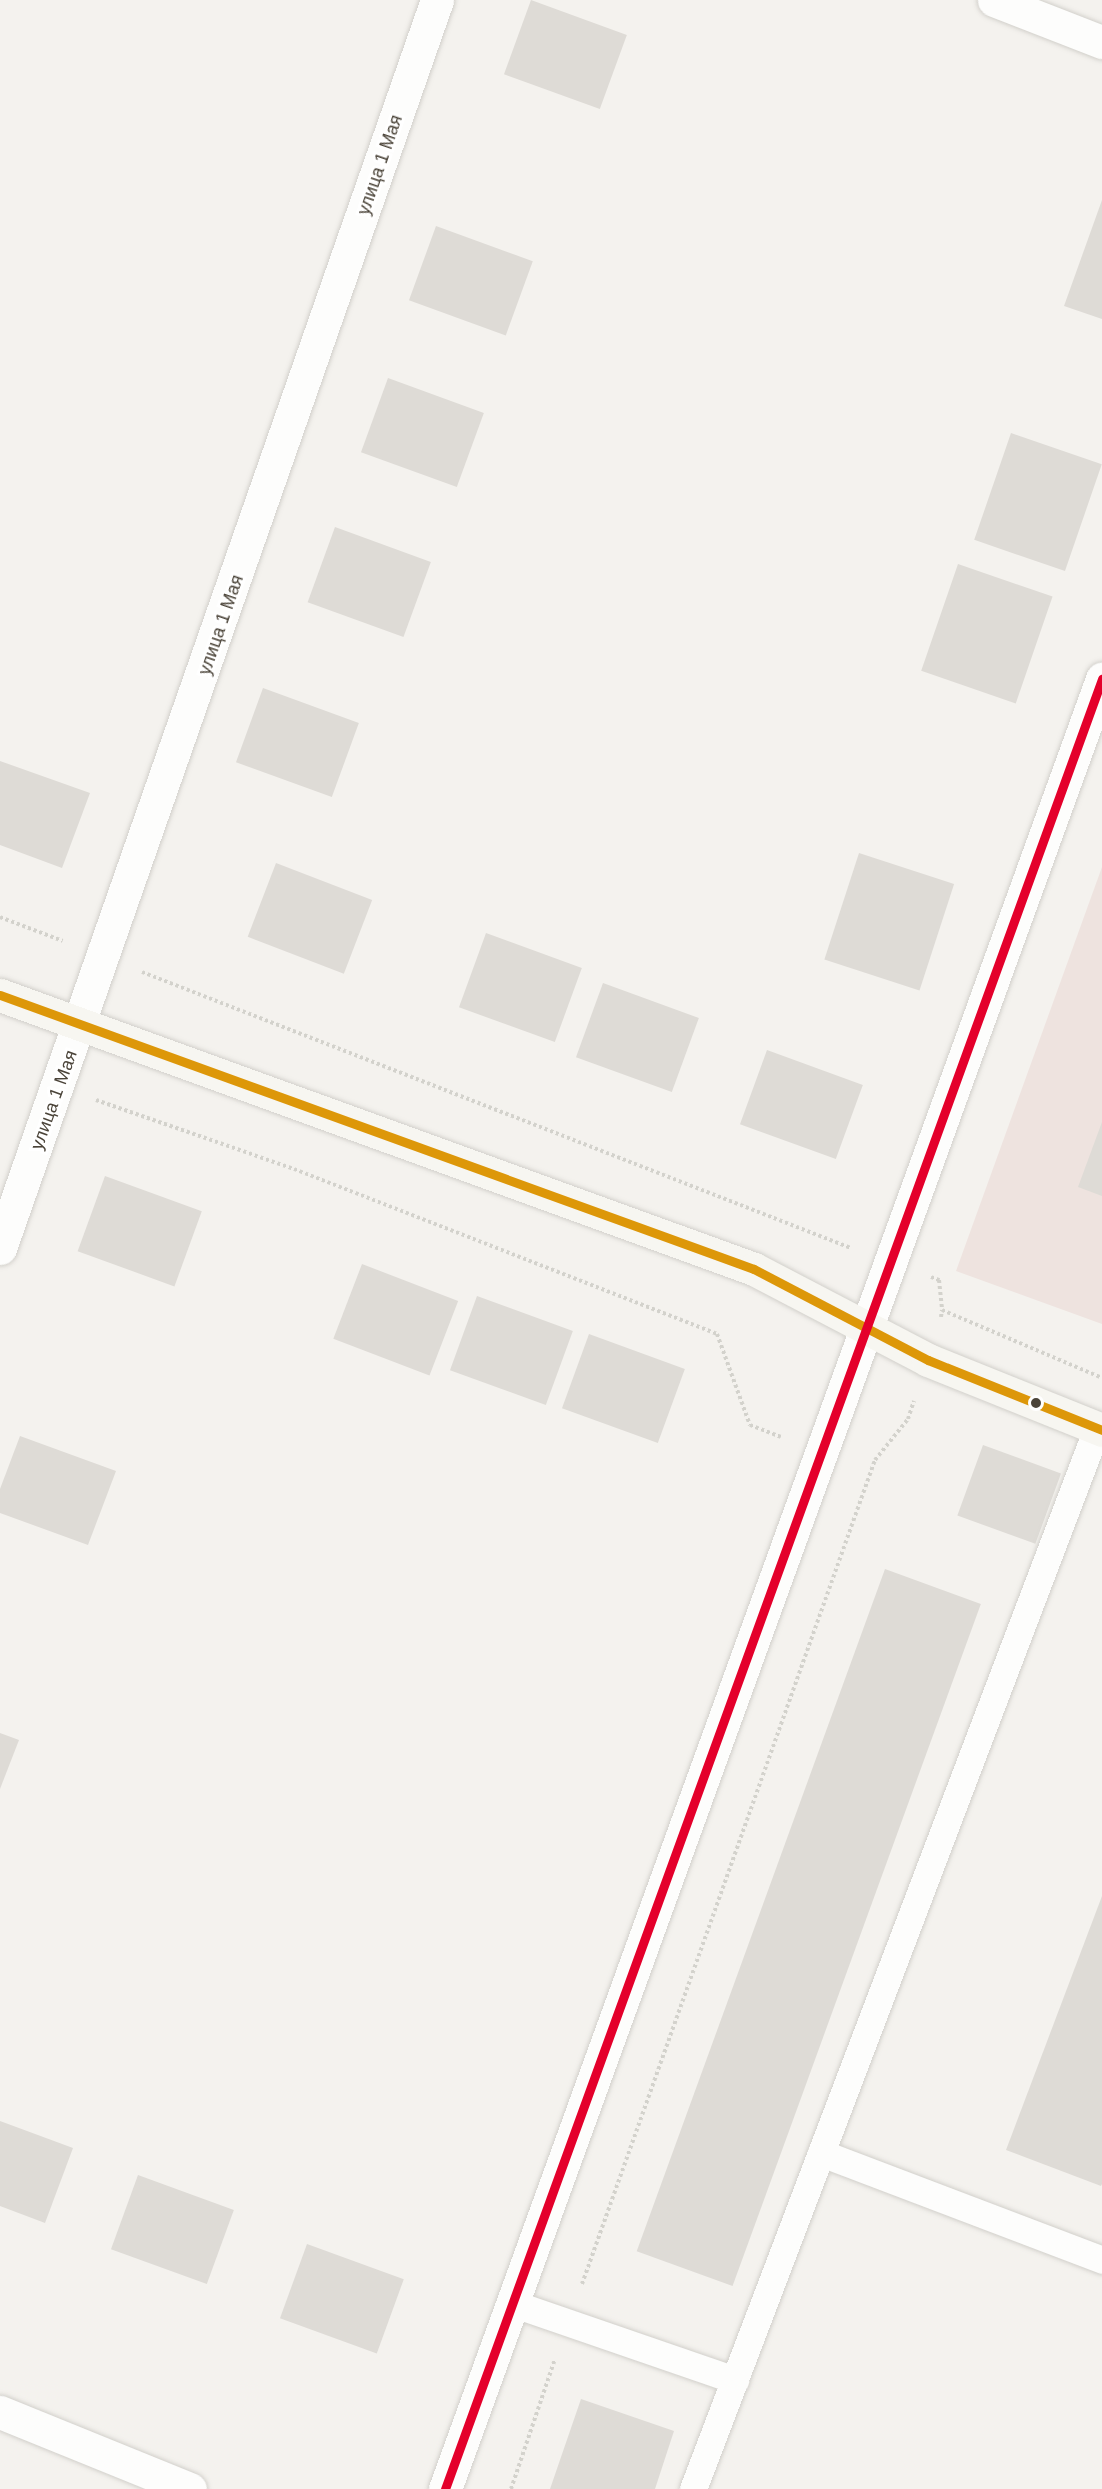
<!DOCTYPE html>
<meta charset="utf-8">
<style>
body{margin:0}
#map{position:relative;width:1102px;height:2489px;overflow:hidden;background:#f4f2ee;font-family:Helvetica,sans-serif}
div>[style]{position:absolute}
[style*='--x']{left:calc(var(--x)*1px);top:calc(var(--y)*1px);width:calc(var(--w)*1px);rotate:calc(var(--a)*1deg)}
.medical>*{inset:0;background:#eee3df}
.building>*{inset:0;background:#dedbd6;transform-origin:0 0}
.path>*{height:4px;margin-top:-2px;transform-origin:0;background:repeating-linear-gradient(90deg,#d3d2cc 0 3px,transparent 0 6px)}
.roads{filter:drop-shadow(0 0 2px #d2d0cb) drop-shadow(0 0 2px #d2d0cb)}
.service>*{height:27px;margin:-13.5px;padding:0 13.5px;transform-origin:13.5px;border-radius:13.5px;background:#fdfdfc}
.minor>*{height:33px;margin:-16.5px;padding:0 16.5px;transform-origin:16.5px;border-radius:16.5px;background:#fdfdfc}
.tertiary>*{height:33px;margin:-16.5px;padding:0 16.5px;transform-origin:16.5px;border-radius:16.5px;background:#fdfdfc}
.secondary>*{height:33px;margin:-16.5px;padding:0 16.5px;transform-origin:16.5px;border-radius:16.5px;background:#f7f6f1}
.bus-1>*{height:9px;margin:-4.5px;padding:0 4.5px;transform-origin:4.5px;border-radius:4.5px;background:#dd9709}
.bus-2>*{height:9px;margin:-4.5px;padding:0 4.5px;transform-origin:4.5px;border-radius:4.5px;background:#e4002b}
.dots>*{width:16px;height:16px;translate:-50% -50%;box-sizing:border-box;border:3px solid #fff;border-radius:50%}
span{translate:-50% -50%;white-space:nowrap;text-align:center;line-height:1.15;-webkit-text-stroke:6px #fff;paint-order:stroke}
.street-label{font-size:18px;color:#4b4439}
</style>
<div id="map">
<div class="medical">
<div style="clip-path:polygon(1102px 867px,1102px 1324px,956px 1271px)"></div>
</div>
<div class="building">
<div style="left:531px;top:0;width:102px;height:79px;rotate:20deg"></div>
<div style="clip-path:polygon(1102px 200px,1102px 319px,1064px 306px)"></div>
<div style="left:436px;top:226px;width:103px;height:79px;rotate:20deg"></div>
<div style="left:388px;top:378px;width:102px;height:79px;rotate:20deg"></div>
<div style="left:1011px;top:433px;width:96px;height:113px;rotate:19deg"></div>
<div style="left:335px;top:527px;width:102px;height:80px;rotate:20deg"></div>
<div style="left:958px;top:564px;width:100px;height:113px;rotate:19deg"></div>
<div style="left:263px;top:688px;width:102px;height:79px;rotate:20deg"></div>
<div style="clip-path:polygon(0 761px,90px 793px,62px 868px,0 845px)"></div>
<div style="left:859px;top:853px;width:100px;height:112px;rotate:18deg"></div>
<div style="left:276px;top:863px;width:103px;height:79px;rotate:21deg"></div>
<div style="left:486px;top:933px;width:102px;height:79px;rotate:20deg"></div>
<div style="left:603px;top:983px;width:102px;height:79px;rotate:20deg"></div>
<div style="left:767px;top:1050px;width:102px;height:79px;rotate:20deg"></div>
<div style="clip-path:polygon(1102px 1122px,1102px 1196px,1078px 1187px)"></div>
<div style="left:105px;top:1176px;width:103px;height:80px;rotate:20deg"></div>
<div style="left:362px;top:1264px;width:103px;height:80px;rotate:21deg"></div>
<div style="left:477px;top:1296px;width:102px;height:79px;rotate:20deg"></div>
<div style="left:589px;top:1334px;width:102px;height:79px;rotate:20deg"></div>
<div style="clip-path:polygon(20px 1436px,116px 1471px,88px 1545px,0 1513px,0 1489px)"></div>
<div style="left:983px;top:1445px;width:83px;height:75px;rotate:20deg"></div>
<div style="left:885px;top:1569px;width:102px;height:726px;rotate:20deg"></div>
<div style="clip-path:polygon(0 1733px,19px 1740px,0 1789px)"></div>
<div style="clip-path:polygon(1102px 1896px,1102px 2184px,1101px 2186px,1006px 2150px)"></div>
<div style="clip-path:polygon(0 2121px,73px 2148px,45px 2223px,0 2206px)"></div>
<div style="left:138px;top:2175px;width:102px;height:79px;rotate:20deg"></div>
<div style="left:307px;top:2244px;width:103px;height:79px;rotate:20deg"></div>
<div style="clip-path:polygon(581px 2399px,674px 2431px,655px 2489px,550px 2489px)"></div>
</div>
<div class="path">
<div style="--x:0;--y:917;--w:67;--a:20.9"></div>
<div style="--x:142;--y:972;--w:761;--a:21.27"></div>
<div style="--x:96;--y:1100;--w:210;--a:19.2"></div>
<div style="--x:294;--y:1169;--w:454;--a:21.3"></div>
<div style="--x:717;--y:1334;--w:97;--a:70.1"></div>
<div style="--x:750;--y:1425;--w:33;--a:21"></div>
<div style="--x:931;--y:1277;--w:9;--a:21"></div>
<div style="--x:939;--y:1280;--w:30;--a:84"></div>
<div style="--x:941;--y:1317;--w:7;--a:-82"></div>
<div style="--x:942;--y:1310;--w:174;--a:23"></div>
<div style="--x:582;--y:2284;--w:875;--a:-70.43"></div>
<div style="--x:875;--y:1460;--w:53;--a:-51.2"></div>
<div style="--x:908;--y:1419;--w:19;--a:-72"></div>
<div style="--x:511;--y:2489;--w:137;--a:-71.3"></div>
</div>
<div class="roads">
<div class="service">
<div style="--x:821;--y:2153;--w:301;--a:20.8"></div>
<div style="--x:514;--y:2304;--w:234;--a:19"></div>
<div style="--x:693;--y:2489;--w:1135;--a:-69.15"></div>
</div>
<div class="minor">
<div style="--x:994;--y:0;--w:116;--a:21.3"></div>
<div style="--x:0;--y:1248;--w:1322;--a:-70.7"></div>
<div style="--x:0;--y:2412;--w:205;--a:22.1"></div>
</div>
<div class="tertiary">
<div style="--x:445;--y:2489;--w:1926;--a:-70.05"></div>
</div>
<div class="secondary">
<div style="--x:0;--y:995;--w:802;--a:19.97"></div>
<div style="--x:754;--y:1269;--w:196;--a:27.6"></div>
<div style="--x:928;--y:1360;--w:188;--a:21.9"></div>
</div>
</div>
<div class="bus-1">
<div style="--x:0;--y:995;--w:802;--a:19.97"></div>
<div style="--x:754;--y:1269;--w:196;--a:27.6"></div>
<div style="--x:928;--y:1360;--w:188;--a:21.9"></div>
</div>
<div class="bus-2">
<div style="--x:445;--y:2489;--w:1926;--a:-70.05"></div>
</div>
<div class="dots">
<div style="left:1036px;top:1403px;background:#4b4439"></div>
</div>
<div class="street-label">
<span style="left:380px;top:165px;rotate:-71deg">улица 1 Мая</span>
<span style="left:221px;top:625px;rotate:-71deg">улица 1 Мая</span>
<span style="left:54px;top:1100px;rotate:-70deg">улица 1 Мая</span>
</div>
</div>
